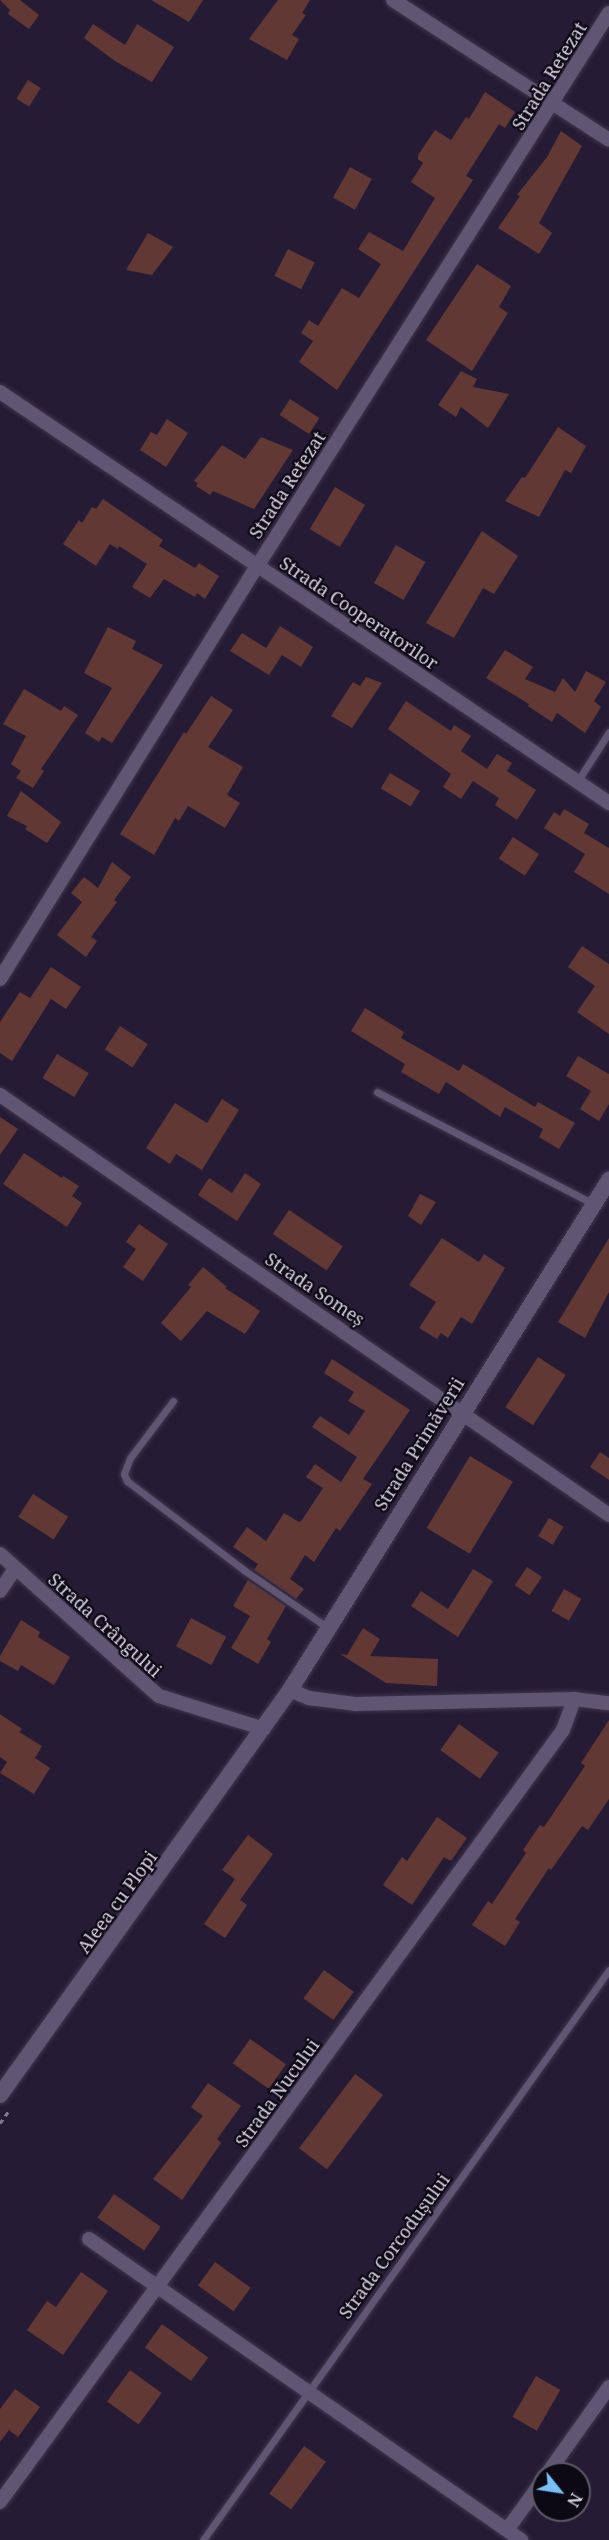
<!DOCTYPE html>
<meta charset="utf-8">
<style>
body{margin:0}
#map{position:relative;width:609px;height:2540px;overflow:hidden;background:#261b35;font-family:"Noto Serif",serif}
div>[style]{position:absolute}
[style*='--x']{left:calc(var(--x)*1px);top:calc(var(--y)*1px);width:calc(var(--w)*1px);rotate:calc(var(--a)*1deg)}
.building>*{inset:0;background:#623835;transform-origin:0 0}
.path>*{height:3px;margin-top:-1.5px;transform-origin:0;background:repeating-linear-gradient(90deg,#827a90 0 4.5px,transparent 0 9px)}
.roads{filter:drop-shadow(0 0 2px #3f364c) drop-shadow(0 0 2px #3f364c)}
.service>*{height:7px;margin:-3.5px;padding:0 3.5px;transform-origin:3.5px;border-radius:3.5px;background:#605573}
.minor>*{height:14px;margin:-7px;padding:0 7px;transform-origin:7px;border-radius:7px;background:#605573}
.tertiary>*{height:16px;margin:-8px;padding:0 8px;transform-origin:8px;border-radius:8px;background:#605573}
span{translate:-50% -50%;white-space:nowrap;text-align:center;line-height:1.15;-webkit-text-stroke:4.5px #0d0914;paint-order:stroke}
.street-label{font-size:18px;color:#d7d1e3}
.north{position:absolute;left:531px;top:2462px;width:60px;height:60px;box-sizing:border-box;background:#0d0914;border:2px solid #5e5967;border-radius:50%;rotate:120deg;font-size:16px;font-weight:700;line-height:24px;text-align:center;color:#d7d1e3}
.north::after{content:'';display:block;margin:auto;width:21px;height:27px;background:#78bff8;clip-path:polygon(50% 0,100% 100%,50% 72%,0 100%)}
</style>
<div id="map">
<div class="building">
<div style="clip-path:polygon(0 0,20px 0,39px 15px,29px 29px,8px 14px,10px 10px)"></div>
<div style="clip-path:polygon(151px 0,203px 0,189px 22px)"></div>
<div style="clip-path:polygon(278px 0,310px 0,302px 13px,306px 15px,292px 35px,299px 39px,287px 60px,249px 39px)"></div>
<div style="clip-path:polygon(93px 24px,125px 45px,137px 24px,174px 47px,152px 82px,115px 61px,84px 38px)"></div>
<div style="left:28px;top:80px;width:15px;height:22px;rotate:32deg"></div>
<div style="clip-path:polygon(485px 92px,515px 112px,505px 128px,499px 124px,466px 176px,473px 180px,337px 390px,299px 362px,313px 341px,301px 333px,309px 320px,318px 326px,342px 288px,359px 298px,381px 264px,358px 249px,369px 232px,403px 251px,435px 198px,411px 182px,423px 163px,418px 159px,418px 155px,435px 130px,451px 140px,466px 117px,469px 119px)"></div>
<div style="clip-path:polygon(561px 131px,582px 146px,539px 223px,552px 233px,539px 254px,498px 228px,520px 196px,517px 195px,547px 157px)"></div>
<div style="left:350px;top:167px;width:25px;height:35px;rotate:29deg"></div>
<div style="clip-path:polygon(148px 233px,173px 247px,152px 275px,126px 270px)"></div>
<div style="left:288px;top:249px;width:30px;height:30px;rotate:27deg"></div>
<div style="clip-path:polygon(477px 264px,511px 286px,499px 307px,508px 313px,472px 371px,426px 340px)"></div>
<div style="clip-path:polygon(461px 371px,477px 379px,473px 387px,509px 394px,488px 428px,461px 407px,456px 417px,438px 405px)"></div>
<div style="left:290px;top:399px;width:35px;height:19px;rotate:33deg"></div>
<div style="clip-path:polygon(167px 419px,188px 433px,166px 467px,140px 450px,151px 432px,157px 435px)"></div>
<div style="clip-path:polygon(558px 427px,586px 446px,571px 473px,565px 470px,539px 517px,505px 501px,522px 477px,525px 478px)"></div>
<div style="clip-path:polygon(261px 437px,293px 450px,254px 509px,213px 491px,210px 495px,196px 486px,198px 483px,194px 481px,222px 445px,245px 459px)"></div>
<div style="left:335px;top:487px;width:35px;height:49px;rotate:31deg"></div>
<div style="clip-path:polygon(103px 499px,163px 540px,159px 546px,195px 568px,199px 563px,219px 576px,205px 599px,197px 593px,195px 597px,164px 579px,150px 598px,132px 587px,147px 564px,119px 546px,118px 549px,110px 544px,96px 566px,63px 544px,79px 520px,82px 523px,92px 507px,96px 509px)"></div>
<div style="clip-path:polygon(482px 531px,518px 556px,494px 594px,483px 588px,454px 638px,426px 623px)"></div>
<div style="left:396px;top:545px;width:34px;height:44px;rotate:30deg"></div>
<div style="clip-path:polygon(280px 626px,313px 647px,301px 667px,282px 655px,269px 675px,230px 651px,242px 633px,266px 648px)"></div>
<div style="clip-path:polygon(108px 627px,136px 641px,132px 649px,163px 665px,112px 743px,102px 737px,99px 742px,85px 733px,112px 688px,84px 673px)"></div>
<div style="clip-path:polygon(505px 650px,533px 667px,525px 679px,555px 692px,563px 678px,575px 692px,586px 671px,606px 682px,594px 701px,601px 707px,585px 733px,557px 713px,552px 722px,528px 706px,529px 704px,486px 678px)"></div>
<div style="clip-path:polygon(366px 677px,382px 683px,352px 728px,331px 716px,353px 682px,360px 686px)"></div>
<div style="clip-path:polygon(24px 689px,61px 711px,64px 706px,78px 715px,41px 769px,44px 771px,33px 788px,16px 778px,21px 771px,11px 764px,26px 736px,3px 724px)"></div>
<div style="clip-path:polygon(211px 696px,233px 710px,208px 747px,243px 767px,227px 795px,240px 803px,225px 828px,188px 806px,179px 821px,175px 818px,154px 855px,120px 834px,184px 732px,186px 734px)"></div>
<div style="clip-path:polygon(406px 701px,451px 731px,454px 725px,471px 736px,461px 751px,487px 769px,497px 754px,512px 763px,507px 771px,536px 790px,517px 820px,495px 805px,499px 798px,473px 781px,461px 799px,443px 787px,451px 774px,388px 729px)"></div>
<div style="left:390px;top:773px;width:35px;height:18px;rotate:31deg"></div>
<div style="clip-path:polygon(21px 791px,61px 822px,47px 843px,25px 829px,27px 826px,7px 816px)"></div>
<div style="clip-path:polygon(564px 809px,589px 824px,584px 833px,609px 848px,609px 894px,574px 872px,585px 854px,544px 828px,554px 812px,560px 816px)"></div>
<div style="left:513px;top:837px;width:31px;height:26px;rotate:33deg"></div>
<div style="clip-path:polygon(112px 862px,131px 877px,114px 900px,117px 902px,91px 937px,97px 941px,86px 957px,57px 935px,82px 902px,71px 893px,84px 877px,98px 888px)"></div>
<div style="clip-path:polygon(582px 946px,609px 964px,609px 1034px,577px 1012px,595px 986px,568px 967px)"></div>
<div style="clip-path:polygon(51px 967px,81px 987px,66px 1009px,51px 999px,12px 1061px,0 1053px,0 1022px,20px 992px,30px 998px)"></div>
<div style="clip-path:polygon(365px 1008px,404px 1032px,401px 1038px,459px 1071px,463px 1064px,535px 1107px,538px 1102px,575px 1123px,559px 1149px,539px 1137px,543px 1129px,505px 1107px,500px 1117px,446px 1082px,439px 1094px,401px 1072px,405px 1064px,351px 1031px)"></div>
<div style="left:120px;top:1026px;width:33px;height:28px;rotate:33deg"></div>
<div style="left:57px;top:1054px;width:37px;height:28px;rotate:31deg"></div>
<div style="clip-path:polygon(578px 1056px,609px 1074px,609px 1104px,599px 1121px,580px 1109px,591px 1091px,566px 1076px)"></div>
<div style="clip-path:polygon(222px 1099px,239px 1110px,202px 1170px,176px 1154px,170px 1164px,146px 1148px,175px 1103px,207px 1123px)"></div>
<div style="clip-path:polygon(0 1117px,18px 1129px,0 1155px)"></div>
<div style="clip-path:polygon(24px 1153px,62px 1178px,63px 1176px,79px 1186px,72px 1196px,82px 1203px,67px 1227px,3px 1184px)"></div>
<div style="clip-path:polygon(245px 1173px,261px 1184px,237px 1221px,198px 1195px,209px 1178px,232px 1193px)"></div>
<div style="clip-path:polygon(420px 1194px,436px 1202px,421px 1225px,408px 1216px)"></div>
<div style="left:289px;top:1210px;width:65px;height:29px;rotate:34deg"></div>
<div style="clip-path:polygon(139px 1224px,168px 1244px,143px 1281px,123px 1267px,136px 1249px,126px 1242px)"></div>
<div style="clip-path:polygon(442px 1238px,479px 1262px,484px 1254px,505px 1268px,472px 1324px,461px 1317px,448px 1338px,441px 1333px,437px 1339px,419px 1328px,436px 1302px,409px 1285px)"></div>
<div style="clip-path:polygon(609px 1238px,609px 1292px,585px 1338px,558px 1322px)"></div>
<div style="clip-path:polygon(203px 1267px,227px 1287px,225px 1288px,260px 1311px,245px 1334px,207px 1311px,181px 1341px,161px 1323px,191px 1287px,188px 1285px)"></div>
<div style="left:538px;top:1357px;width:33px;height:60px;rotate:33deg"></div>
<div style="clip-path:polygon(332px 1359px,410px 1410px,363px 1479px,372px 1484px,340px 1531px,336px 1528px,314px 1562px,305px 1555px,290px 1579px,304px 1589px,296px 1599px,254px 1570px,258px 1564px,233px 1547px,247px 1527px,266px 1541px,284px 1513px,299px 1522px,302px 1520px,323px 1488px,306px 1477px,315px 1464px,341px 1482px,357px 1457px,312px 1427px,320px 1416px,349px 1435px,365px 1411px,348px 1401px,354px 1392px,324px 1373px)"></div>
<div style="clip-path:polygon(600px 1452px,609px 1458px,609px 1480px,590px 1467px)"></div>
<div style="left:470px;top:1456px;width:50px;height:84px;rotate:31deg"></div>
<div style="left:33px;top:1494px;width:42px;height:27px;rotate:33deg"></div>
<div style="left:549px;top:1518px;width:17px;height:21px;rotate:31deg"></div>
<div style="left:527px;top:1567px;width:18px;height:22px;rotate:34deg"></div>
<div style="clip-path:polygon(473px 1569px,493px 1581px,458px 1637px,411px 1606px,421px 1591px,448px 1609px)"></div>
<div style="clip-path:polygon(248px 1580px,286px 1606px,267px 1639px,271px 1642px,258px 1664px,231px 1648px,250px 1616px,233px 1606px)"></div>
<div style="left:564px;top:1589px;width:20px;height:25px;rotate:30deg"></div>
<div style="left:191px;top:1618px;width:40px;height:32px;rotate:28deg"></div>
<div style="clip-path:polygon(21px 1620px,40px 1632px,38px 1637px,70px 1657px,54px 1685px,21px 1665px,18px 1671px,0 1661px,0 1656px)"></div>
<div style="clip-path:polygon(363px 1628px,380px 1639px,370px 1656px,438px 1659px,437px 1686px,386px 1683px,340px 1654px,347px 1655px)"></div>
<div style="clip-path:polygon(0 1714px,22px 1729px,19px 1732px,42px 1746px,35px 1758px,50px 1768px,34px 1794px,0 1773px,7px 1762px,0 1757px)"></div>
<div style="clip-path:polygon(609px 1720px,609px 1799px,588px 1830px,582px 1826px,551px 1870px,549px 1868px,515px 1919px,520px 1922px,505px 1946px,472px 1925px,488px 1901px,492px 1904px,526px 1853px,523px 1850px,540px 1825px,544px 1827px,585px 1766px,581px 1763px)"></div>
<div style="left:459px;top:1724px;width:49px;height:32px;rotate:36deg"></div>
<div style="clip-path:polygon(437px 1817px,467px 1838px,451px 1861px,444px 1857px,412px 1905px,383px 1885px,402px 1857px,407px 1861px)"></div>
<div style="clip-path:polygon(248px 1835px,273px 1854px,240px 1900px,247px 1905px,225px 1938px,204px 1924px,235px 1879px,222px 1870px)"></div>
<div style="left:324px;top:1970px;width:37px;height:35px;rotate:36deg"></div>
<div style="left:250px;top:2039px;width:44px;height:30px;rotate:35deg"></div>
<div style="left:355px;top:2074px;width:35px;height:93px;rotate:37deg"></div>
<div style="clip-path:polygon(208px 2083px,241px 2106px,217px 2139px,221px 2143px,182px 2200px,153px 2179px,203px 2116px,191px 2107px)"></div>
<div style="left:114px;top:2194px;width:57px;height:29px;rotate:35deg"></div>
<div style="left:215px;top:2262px;width:44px;height:29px;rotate:36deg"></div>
<div style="clip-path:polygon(81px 2272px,108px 2291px,63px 2355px,27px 2330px,47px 2301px,56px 2307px)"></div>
<div style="left:162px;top:2324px;width:57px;height:29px;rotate:36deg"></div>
<div style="left:130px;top:2370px;width:39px;height:39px;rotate:36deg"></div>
<div style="left:536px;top:2376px;width:28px;height:47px;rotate:30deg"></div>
<div style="clip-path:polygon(15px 2389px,40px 2407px,18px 2437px,9px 2430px,0 2442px,0 2409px)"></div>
<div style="left:304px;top:2446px;width:27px;height:59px;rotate:36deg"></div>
</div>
<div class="path">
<div style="--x:0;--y:2123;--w:17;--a:-54"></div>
</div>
<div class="roads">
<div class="service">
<div style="--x:577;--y:782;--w:59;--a:-57.4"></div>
<div style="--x:377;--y:1092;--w:244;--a:27.3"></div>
<div style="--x:173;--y:1401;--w:71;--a:127"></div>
<div style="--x:130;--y:1458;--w:17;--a:111"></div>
<div style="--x:124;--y:1474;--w:8;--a:67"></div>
<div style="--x:127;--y:1481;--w:147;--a:37.3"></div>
<div style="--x:244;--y:1570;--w:102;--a:34.6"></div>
<div style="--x:203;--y:2540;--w:700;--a:-54.54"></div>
</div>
<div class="minor">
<div style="--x:393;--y:0;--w:257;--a:32.9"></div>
<div style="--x:0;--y:392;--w:735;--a:34.01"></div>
<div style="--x:0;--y:979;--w:488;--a:-58.1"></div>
<div style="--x:258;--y:565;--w:654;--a:-57.55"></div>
<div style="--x:0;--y:1095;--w:740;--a:34.59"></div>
<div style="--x:0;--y:1554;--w:213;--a:41.8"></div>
<div style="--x:159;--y:1696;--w:110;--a:17.4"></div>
<div style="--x:0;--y:1591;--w:27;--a:-56"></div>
<div style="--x:290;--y:1690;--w:21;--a:23"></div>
<div style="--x:309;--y:1698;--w:46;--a:7.4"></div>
<div style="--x:355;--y:1704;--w:219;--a:-1.3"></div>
<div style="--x:574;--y:1699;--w:35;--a:7"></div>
<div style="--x:89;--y:2239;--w:527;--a:34.87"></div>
<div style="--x:547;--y:2474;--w:107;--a:-54.5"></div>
<div style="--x:0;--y:2502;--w:955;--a:-53.9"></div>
<div style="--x:563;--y:1730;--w:33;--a:-70"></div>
<div style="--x:507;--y:2530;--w:62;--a:-54.2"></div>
</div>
<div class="tertiary">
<div style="--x:0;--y:2095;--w:498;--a:-54.4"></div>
<div style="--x:290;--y:1690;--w:602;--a:-57.97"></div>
</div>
</div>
<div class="street-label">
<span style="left:549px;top:76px;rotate:-58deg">Strada Retezat</span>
<span style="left:287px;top:485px;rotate:-57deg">Strada Retezat</span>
<span style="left:359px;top:613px;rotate:34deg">Strada Cooperatorilor</span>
<span style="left:315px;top:1289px;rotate:34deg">Strada Someș</span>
<span style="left:419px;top:1444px;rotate:-58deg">Strada Primăverii</span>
<span style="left:105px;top:1625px;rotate:42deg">Strada Crângului</span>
<span style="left:117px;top:1902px;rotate:-54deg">Aleea cu Plopi</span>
<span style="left:277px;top:2093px;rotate:-54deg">Strada Nucului</span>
<span style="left:394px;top:2246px;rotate:-54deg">Strada Corcodușului</span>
</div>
<div class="north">N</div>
</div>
